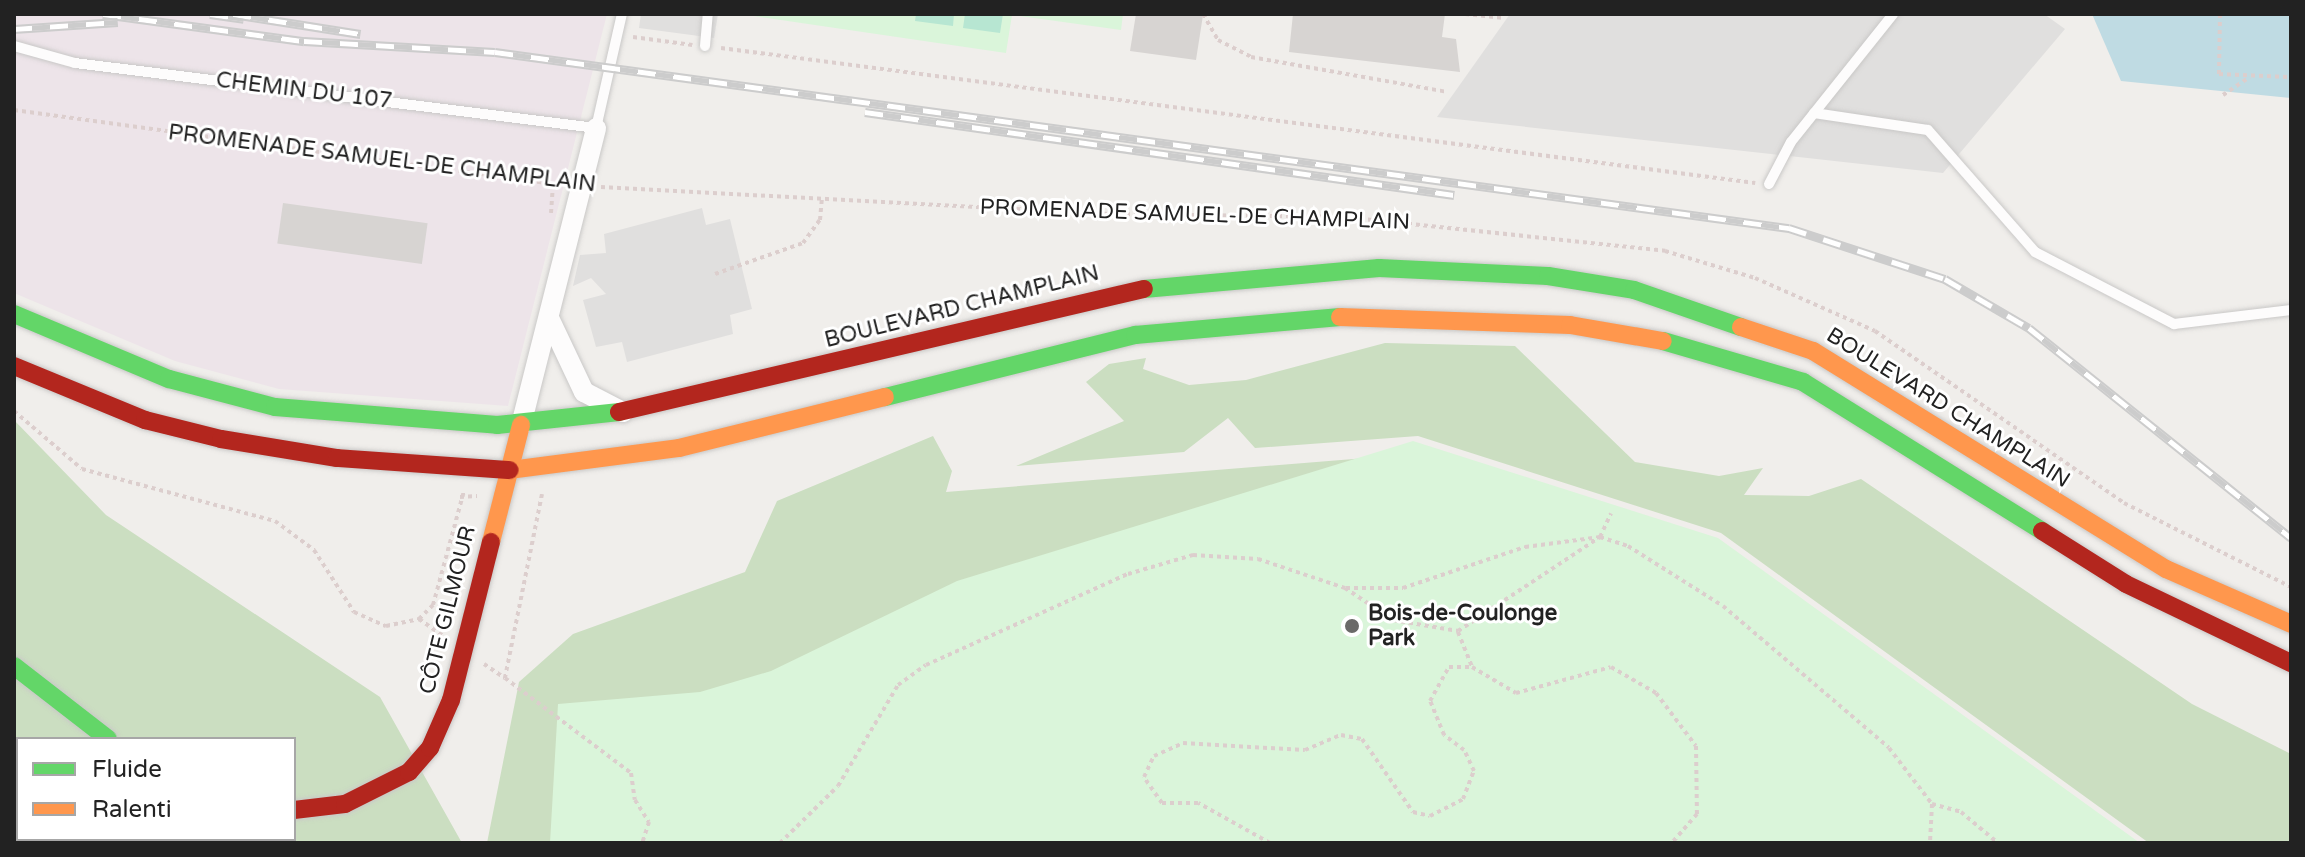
<!DOCTYPE html>
<meta charset="utf-8">
<style>
body{margin:0}
#map{position:relative;width:2305px;height:857px;overflow:hidden;background:#f0eeeb;font-family:"Varela Round",sans-serif}
div>[style]{position:absolute}
[style*='--x']{left:calc(var(--x)*1px);top:calc(var(--y)*1px);width:calc(var(--w)*1px);rotate:calc(var(--a)*1deg)}
.industrial>*{inset:0;background:#ede4e9}
.forest>*{inset:0;background:#cbdec1}
.park>*{inset:0;background:#daf5da}
.pitch>*{inset:0;background:#b7e6d2}
.parking>*{inset:0;background:#e0dfde}
.water>*{inset:0;background:#bfdbe3}
.building>*{inset:0;background:#d7d4d2;transform-origin:0 0}
.path>*{height:4px;margin-top:-2px;transform-origin:0;background:repeating-linear-gradient(90deg,#dccecd 0 4px,transparent 0 8px)}
.roads{filter:drop-shadow(0 0 2px #c9c8c7) drop-shadow(0 0 2px #c9c8c7)}
.lane>*{height:10px;margin:-5px;padding:0 5px;transform-origin:5px;border-radius:5px;background:#fdfcfc}
.street>*{height:20px;margin:-10px;padding:0 10px;transform-origin:10px;border-radius:10px;background:#fdfcfc}
.fast>*{height:18px;margin:-9px;padding:0 9px;transform-origin:9px;border-radius:9px;background:#63d668}
.slow>*{height:18px;margin:-9px;padding:0 9px;transform-origin:9px;border-radius:9px;background:#ff974d}
.jam>*{height:18px;margin:-9px;padding:0 9px;transform-origin:9px;border-radius:9px;background:#b3261e}
.rail>*{height:9px;margin-top:-4.5px;transform-origin:0;background:repeating-linear-gradient(90deg,#fff 0 18px,#ccc 0 36px);box-sizing:border-box;border-block:2px solid #ccc}
.dots>*{width:22px;height:22px;translate:-50% -50%;box-sizing:border-box;border:4px solid #fff;border-radius:50%}
span{translate:-50% -50%;white-space:nowrap;text-align:center;line-height:1.15;-webkit-text-stroke:6px #fff;paint-order:stroke}
.street-label{font-size:22px;color:#222}
.poi-label{font-size:22px;color:#222;font-weight:700}
.left{translate:0 -50%;text-align:left}
.frame{position:absolute;inset:0;border:16px solid #222;pointer-events:none}
.legend{position:absolute;left:16px;top:737px;width:280px;height:104px;box-sizing:border-box;background:#fff;border:2px solid #a7a7a7;margin:0;padding:10px 14px;list-style:none;font-size:24px;color:#222}
.legend li{display:flex;align-items:center;gap:16px;height:40px}
.legend b{width:40px;border:2px solid #a7a7a7}
</style>
<div id="map">
<div class="industrial">
<div style="clip-path:polygon(14px 14px,607px 14px,508px 406px,279px 389px,175px 361px,14px 293px)"></div>
</div>
<div class="forest">
<div style="clip-path:polygon(1385px 343px,1515px 346px,1635px 462px,1719px 476px,1763px 468px,1744px 495px,1809px 496px,1861px 479px,2192px 704px,2291px 754px,2291px 843px,2149px 843px,1721px 533px,1418px 436px,1255px 448px,1228px 418px,1184px 452px,1016px 466px,1124px 421px,1086px 382px,1109px 364px,1146px 358px,1143px 369px,1189px 385px,1246px 380px)"></div>
<div style="clip-path:polygon(evenodd,14px 420px,106px 515px,380px 697px,462px 843px,14px 843px,14px 420px,18px 739px,294px 739px,294px 839px,18px 839px,18px 739px)"></div>
<div style="clip-path:polygon(933px 436px,952px 471px,946px 492px,1403px 455px,917px 843px,487px 843px,519px 682px,573px 634px,745px 572px,777px 501px)"></div>
</div>
<div class="park">
<div style="clip-path:polygon(740px 14px,1123px 14px,1121px 30px,1012px 15px,1006px 53px)"></div>
<div style="clip-path:polygon(1413px 441px,1718px 538px,2140px 843px,550px 843px,558px 704px,700px 692px,771px 671px,957px 581px)"></div>
</div>
<div class="pitch">
<div style="clip-path:polygon(916px 14px,954px 14px,953px 26px,915px 21px)"></div>
<div style="clip-path:polygon(965px 14px,1003px 14px,1000px 33px,963px 28px)"></div>
</div>
<div class="parking">
<div style="clip-path:polygon(641px 14px,718px 14px,714px 38px,639px 28px)"></div>
<div style="clip-path:polygon(1510px 14px,2044px 14px,2065px 29px,1943px 173px,1437px 117px)"></div>
<div style="clip-path:polygon(702px 208px,706px 225px,730px 219px,752px 309px,730px 315px,733px 334px,627px 362px,622px 342px,596px 347px,583px 300px,606px 294px,591px 278px,573px 286px,580px 255px,606px 253px,604px 234px)"></div>
</div>
<div class="water">
<div style="clip-path:polygon(2092px 14px,2291px 14px,2291px 98px,2121px 81px)"></div>
</div>
<div class="building">
<div style="clip-path:polygon(1136px 14px,1203px 15px,1196px 60px,1130px 51px)"></div>
<div style="clip-path:polygon(1293px 14px,1445px 14px,1442px 37px,1456px 39px,1460px 72px,1289px 52px)"></div>
<div style="left:283px;top:203px;width:146px;height:41px;rotate:8deg"></div>
</div>
<div class="path">
<div style="--x:1203;--y:14;--w:30;--a:60"></div>
<div style="--x:1218;--y:40;--w:37;--a:27"></div>
<div style="--x:1251;--y:57;--w:199;--a:10.1"></div>
<div style="--x:1465;--y:14;--w:37;--a:6"></div>
<div style="--x:2220;--y:14;--w:60;--a:91"></div>
<div style="--x:2219;--y:74;--w:72;--a:2.4"></div>
<div style="--x:633;--y:37;--w:60;--a:7.7"></div>
<div style="--x:721;--y:48;--w:1043;--a:7.44"></div>
<div style="--x:2223;--y:95;--w:32;--a:-34"></div>
<div style="--x:14;--y:110;--w:552;--a:7.81"></div>
<div style="--x:601;--y:187;--w:510;--a:3.04"></div>
<div style="--x:1110;--y:214;--w:234;--a:0.7"></div>
<div style="--x:1344;--y:217;--w:323;--a:6"></div>
<div style="--x:1665;--y:251;--w:94;--a:16.7"></div>
<div style="--x:1755;--y:278;--w:131;--a:23.8"></div>
<div style="--x:1875;--y:331;--w:303;--a:34.6"></div>
<div style="--x:2124;--y:503;--w:187;--a:26.7"></div>
<div style="--x:551;--y:213;--w:29;--a:-86"></div>
<div style="--x:715;--y:274;--w:93;--a:-19.4"></div>
<div style="--x:803;--y:243;--w:29;--a:-54"></div>
<div style="--x:820;--y:220;--w:22;--a:-85"></div>
<div style="--x:14;--y:411;--w:89;--a:40.5"></div>
<div style="--x:82;--y:469;--w:200;--a:15.1"></div>
<div style="--x:275;--y:521;--w:49;--a:36.6"></div>
<div style="--x:314;--y:550;--w:74;--a:57.2"></div>
<div style="--x:354;--y:612;--w:35;--a:24"></div>
<div style="--x:386;--y:626;--w:34;--a:-12"></div>
<div style="--x:419;--y:619;--w:20;--a:-45"></div>
<div style="--x:433;--y:605;--w:118;--a:-74.8"></div>
<div style="--x:542;--y:494;--w:188;--a:101.4"></div>
<div style="--x:505;--y:678;--w:158;--a:37"></div>
<div style="--x:631;--y:773;--w:27;--a:82"></div>
<div style="--x:635;--y:800;--w:26;--a:58"></div>
<div style="--x:649;--y:822;--w:22;--a:108"></div>
<div style="--x:460;--y:497;--w:17;--a:-3"></div>
<div style="--x:1346;--y:588;--w:57;--a:0"></div>
<div style="--x:1403;--y:588;--w:129;--a:-18.6"></div>
<div style="--x:1525;--y:547;--w:76;--a:-7.6"></div>
<div style="--x:1600;--y:537;--w:26;--a:-65"></div>
<div style="--x:419;--y:619;--w:29;--a:35"></div>
<div style="--x:1458;--y:632;--w:38;--a:68"></div>
<div style="--x:484;--y:664;--w:25;--a:34"></div>
<div style="--x:1932;--y:804;--w:30;--a:15"></div>
<div style="--x:1961;--y:812;--w:48;--a:40"></div>
<div style="--x:780;--y:843;--w:81;--a:-44.5"></div>
<div style="--x:838;--y:786;--w:117;--a:-59.3"></div>
<div style="--x:898;--y:685;--w:34;--a:-36"></div>
<div style="--x:926;--y:665;--w:222;--a:-24.3"></div>
<div style="--x:1128;--y:574;--w:68;--a:-16.3"></div>
<div style="--x:1193;--y:555;--w:65;--a:3.5"></div>
<div style="--x:1258;--y:559;--w:92;--a:18.4"></div>
<div style="--x:1345;--y:588;--w:58;--a:33.7"></div>
<div style="--x:1393;--y:620;--w:66;--a:9.6"></div>
<div style="--x:1458;--y:631;--w:170;--a:-33.5"></div>
<div style="--x:1600;--y:537;--w:29;--a:18"></div>
<div style="--x:1628;--y:546;--w:112;--a:32.3"></div>
<div style="--x:1723;--y:606;--w:218;--a:40.5"></div>
<div style="--x:1889;--y:748;--w:71;--a:52.5"></div>
<div style="--x:1932;--y:804;--w:39;--a:93"></div>
<div style="--x:1270;--y:843;--w:82;--a:-150.9"></div>
<div style="--x:1198;--y:803;--w:36;--a:180"></div>
<div style="--x:1162;--y:803;--w:32;--a:-125"></div>
<div style="--x:1144;--y:777;--w:23;--a:-65"></div>
<div style="--x:1154;--y:756;--w:32;--a:-24"></div>
<div style="--x:1183;--y:743;--w:122;--a:3.3"></div>
<div style="--x:1305;--y:750;--w:39;--a:-23"></div>
<div style="--x:1341;--y:735;--w:21;--a:11"></div>
<div style="--x:1362;--y:739;--w:89;--a:55.1"></div>
<div style="--x:1413;--y:812;--w:17;--a:13"></div>
<div style="--x:1430;--y:816;--w:37;--a:-27"></div>
<div style="--x:1463;--y:799;--w:30;--a:-69"></div>
<div style="--x:1474;--y:771;--w:23;--a:-115"></div>
<div style="--x:1464;--y:750;--w:25;--a:-143"></div>
<div style="--x:1444;--y:735;--w:37;--a:-112"></div>
<div style="--x:1430;--y:701;--w:39;--a:-61"></div>
<div style="--x:1449;--y:667;--w:23;--a:0"></div>
<div style="--x:1472;--y:667;--w:51;--a:30.6"></div>
<div style="--x:1516;--y:693;--w:98;--a:-15.3"></div>
<div style="--x:1611;--y:667;--w:52;--a:30"></div>
<div style="--x:1656;--y:693;--w:66;--a:53"></div>
<div style="--x:1696;--y:746;--w:68;--a:89.2"></div>
<div style="--x:1697;--y:814;--w:38;--a:131"></div>
</div>
<div class="roads">
<div class="lane">
<div style="--x:14;--y:46;--w:63;--a:15.6"></div>
<div style="--x:75;--y:63;--w:525;--a:7.11"></div>
<div style="--x:596;--y:128;--w:117;--a:-77.2"></div>
<div style="--x:705;--y:46;--w:32;--a:-85"></div>
<div style="--x:1814;--y:113;--w:115;--a:8.5"></div>
<div style="--x:1928;--y:130;--w:162;--a:48.7"></div>
<div style="--x:2035;--y:252;--w:157;--a:27.4"></div>
<div style="--x:2174;--y:324;--w:118;--a:-6.8"></div>
<div style="--x:1769;--y:184;--w:47;--a:-62.4"></div>
<div style="--x:1791;--y:142;--w:164;--a:-51.4"></div>
</div>
<div class="street">
<div style="--x:549;--y:318;--w:82;--a:64.7"></div>
<div style="--x:584;--y:392;--w:44;--a:27.1"></div>
<div style="--x:521;--y:425;--w:306;--a:-75.8"></div>
</div>
<div class="fast">
<div style="--x:1144;--y:289;--w:236;--a:-5.1"></div>
<div style="--x:1379;--y:268;--w:169;--a:2.7"></div>
<div style="--x:1548;--y:276;--w:87;--a:9.2"></div>
<div style="--x:1634;--y:290;--w:113;--a:19.1"></div>
<div style="--x:14;--y:314;--w:168;--a:22.8"></div>
<div style="--x:169;--y:379;--w:110;--a:14.8"></div>
<div style="--x:275;--y:407;--w:223;--a:4.6"></div>
<div style="--x:497;--y:425;--w:123;--a:-6.1"></div>
<div style="--x:1663;--y:341;--w:146;--a:16.3"></div>
<div style="--x:1803;--y:382;--w:282;--a:31.9"></div>
<div style="--x:885;--y:397;--w:258;--a:-13.9"></div>
<div style="--x:1135;--y:335;--w:206;--a:-5"></div>
<div style="--x:14;--y:666;--w:119;--a:37.8"></div>
</div>
<div class="slow">
<div style="--x:1340;--y:317;--w:230;--a:2"></div>
<div style="--x:1570;--y:325;--w:94;--a:9.8"></div>
<div style="--x:1741;--y:327;--w:76;--a:18.4"></div>
<div style="--x:1813;--y:351;--w:415;--a:31.7"></div>
<div style="--x:2166;--y:569;--w:137;--a:23.7"></div>
<div style="--x:510;--y:470;--w:170;--a:-7.4"></div>
<div style="--x:679;--y:448;--w:212;--a:-13.9"></div>
<div style="--x:491;--y:542;--w:121;--a:-75.6"></div>
</div>
<div class="jam">
<div style="--x:14;--y:366;--w:142;--a:22.4"></div>
<div style="--x:145;--y:420;--w:78;--a:14"></div>
<div style="--x:221;--y:439;--w:118;--a:9.3"></div>
<div style="--x:337;--y:458;--w:173;--a:4"></div>
<div style="--x:619;--y:412;--w:539;--a:-13.19"></div>
<div style="--x:2042;--y:531;--w:99;--a:32.2"></div>
<div style="--x:2126;--y:584;--w:183;--a:25.6"></div>
<div style="--x:294;--y:810;--w:51;--a:-6.7"></div>
<div style="--x:345;--y:804;--w:72;--a:-26.6"></div>
<div style="--x:409;--y:772;--w:32;--a:-49"></div>
<div style="--x:430;--y:748;--w:52;--a:-66.4"></div>
<div style="--x:451;--y:700;--w:163;--a:-75.8"></div>
</div>
</div>
<div class="rail">
<div style="--x:103;--y:14;--w:203;--a:7.7"></div>
<div style="--x:304;--y:41;--w:191;--a:3.3"></div>
<div style="--x:495;--y:52;--w:1306;--a:7.75"></div>
<div style="--x:1789;--y:228;--w:164;--a:18.1"></div>
<div style="--x:1945;--y:279;--w:97;--a:30.3"></div>
<div style="--x:2029;--y:328;--w:336;--a:38.7"></div>
<div style="--x:210;--y:14;--w:34;--a:8"></div>
<div style="--x:233;--y:14;--w:129;--a:8.9"></div>
<div style="--x:14;--y:29;--w:104;--a:-3.9"></div>
<div style="--x:865;--y:112;--w:595;--a:8.02"></div>
</div>
<div class="dots">
<div style="left:1352px;top:626px;background:#6a6968"></div>
</div>
<div class="street-label">
<span style="left:304px;top:91px;rotate:7deg">CHEMIN DU 107</span>
<span style="left:382px;top:159px;rotate:7deg">PROMENADE SAMUEL-DE CHAMPLAIN</span>
<span style="left:1195px;top:215px;rotate:2deg">PROMENADE SAMUEL-DE CHAMPLAIN</span>
<span style="left:962px;top:307px;rotate:-14deg">BOULEVARD CHAMPLAIN</span>
<span style="left:1948px;top:408px;rotate:32deg">BOULEVARD CHAMPLAIN</span>
<span style="left:448px;top:610px;rotate:-76deg">CÔTE GILMOUR</span>
</div>
<div class="poi-label">
<span class="left" style="left:1368px;top:626px">Bois-de-Coulonge<br>Park</span>
</div>
<div class="frame"></div>
<ul class="legend">
<li><b style="height:10px;background:#63d668"></b>Fluide</li>
<li><b style="height:10px;background:#ff974d"></b>Ralenti</li>
</ul>
</div>
